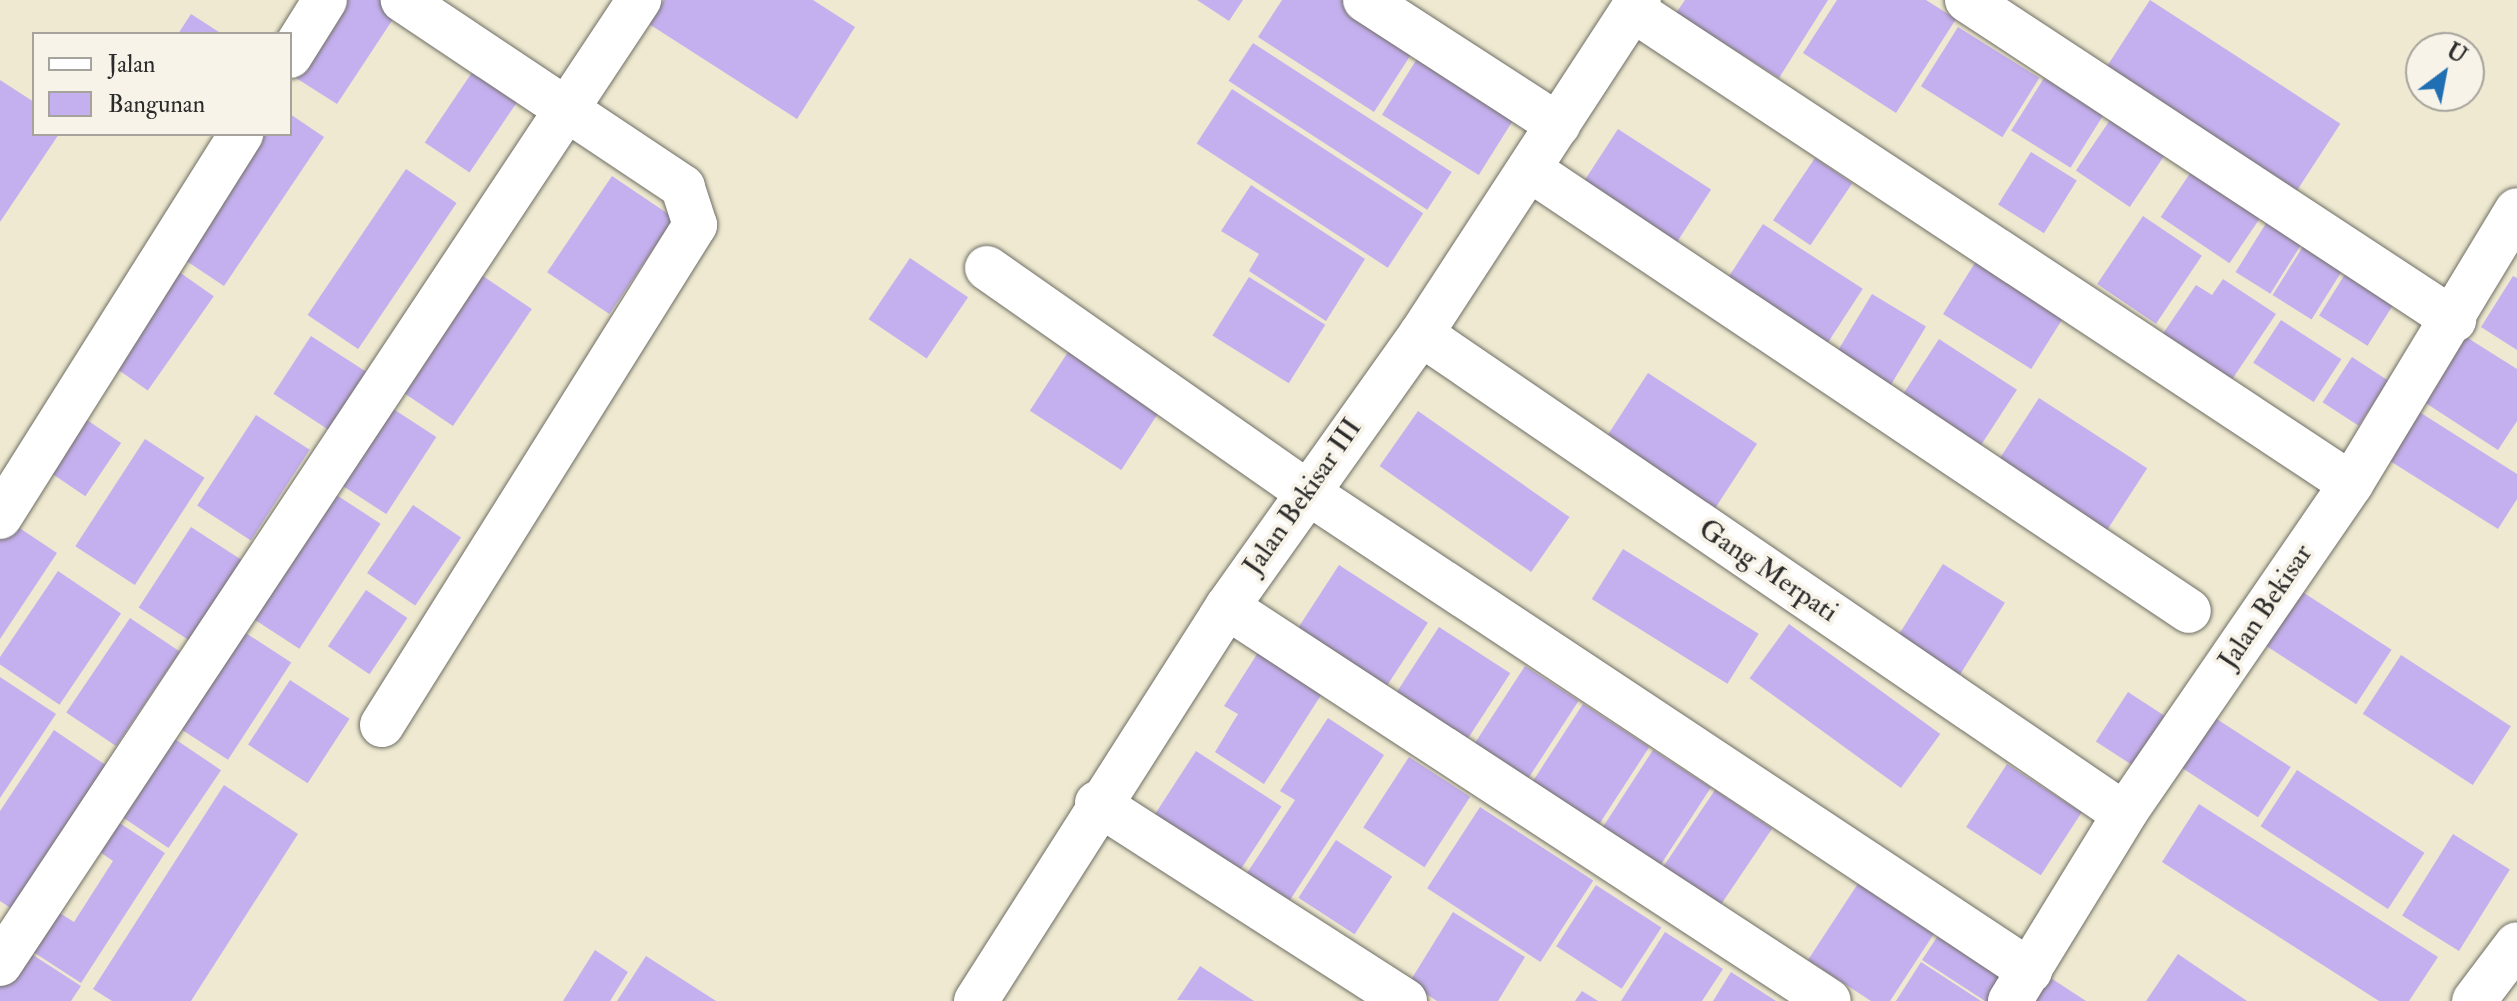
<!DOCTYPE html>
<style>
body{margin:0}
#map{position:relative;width:2517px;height:1001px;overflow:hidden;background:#eee9d0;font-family:"IM FELL Double Pica",serif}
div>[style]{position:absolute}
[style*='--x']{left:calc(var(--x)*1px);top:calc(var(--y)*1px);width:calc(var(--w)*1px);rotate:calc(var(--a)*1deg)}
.building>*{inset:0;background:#c5b0ef;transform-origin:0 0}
.roads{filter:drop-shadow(0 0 2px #6f6e65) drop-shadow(0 0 2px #6f6e65)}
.minor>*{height:44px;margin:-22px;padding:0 22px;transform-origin:22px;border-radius:22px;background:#fff}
span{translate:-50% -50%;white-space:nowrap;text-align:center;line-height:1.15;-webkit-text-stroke:8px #f7f3e8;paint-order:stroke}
.street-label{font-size:28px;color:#2b2b2b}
.legend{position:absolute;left:32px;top:32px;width:260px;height:104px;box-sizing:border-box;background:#f7f3e8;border:2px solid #a5a39c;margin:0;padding:10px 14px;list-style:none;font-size:24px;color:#2b2b2b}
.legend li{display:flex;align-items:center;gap:16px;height:40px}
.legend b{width:40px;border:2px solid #a5a39c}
.north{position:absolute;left:2405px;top:32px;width:80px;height:80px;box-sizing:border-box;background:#f7f3e8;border:2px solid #a5a39c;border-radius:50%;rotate:32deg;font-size:22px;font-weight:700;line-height:32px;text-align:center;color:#2b2b2b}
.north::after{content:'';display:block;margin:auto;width:28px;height:36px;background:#1f6fb2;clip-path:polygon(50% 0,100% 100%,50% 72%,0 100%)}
</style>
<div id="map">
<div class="building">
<div style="clip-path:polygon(347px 0,384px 0,399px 10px,337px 104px,296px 78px)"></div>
<div style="clip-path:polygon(664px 0,813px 0,855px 27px,797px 119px,649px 24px)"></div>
<div style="clip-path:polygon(1197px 0,1243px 0,1229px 21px)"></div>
<div style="clip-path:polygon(1282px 0,1352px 0,1419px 42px,1374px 112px,1258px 37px)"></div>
<div style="clip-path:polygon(1685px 0,1828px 0,1779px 78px,1676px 13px)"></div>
<div style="clip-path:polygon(1837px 0,1926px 0,1956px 19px,1896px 113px,1803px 53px)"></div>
<div style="left:2150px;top:0;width:227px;height:82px;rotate:33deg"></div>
<div style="clip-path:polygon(191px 14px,222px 34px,178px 34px)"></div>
<div style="left:1958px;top:27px;width:96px;height:70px;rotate:32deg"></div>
<div style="left:1253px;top:43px;width:237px;height:45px;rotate:33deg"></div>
<div style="left:1425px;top:46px;width:114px;height:81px;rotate:32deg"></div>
<div style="left:479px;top:62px;width:54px;height:97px;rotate:34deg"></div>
<div style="left:2044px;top:78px;width:70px;height:62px;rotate:32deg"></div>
<div style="clip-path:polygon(0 80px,34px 102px,34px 134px,59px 134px,0 222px)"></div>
<div style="left:1232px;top:89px;width:228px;height:65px;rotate:33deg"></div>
<div style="clip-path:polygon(290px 114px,324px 137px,224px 286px,176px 254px,256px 134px,290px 134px)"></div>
<div style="left:2110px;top:120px;width:65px;height:61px;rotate:34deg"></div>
<div style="left:1618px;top:129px;width:111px;height:65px;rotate:33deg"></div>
<div style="left:2031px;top:152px;width:54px;height:62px;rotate:32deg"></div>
<div style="left:1815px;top:158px;width:45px;height:75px;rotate:34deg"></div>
<div style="left:2197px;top:163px;width:83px;height:65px;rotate:34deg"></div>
<div style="left:406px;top:169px;width:61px;height:176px;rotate:34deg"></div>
<div style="left:612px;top:176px;width:75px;height:116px;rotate:34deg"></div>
<div style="clip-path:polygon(1251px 185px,1365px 259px,1326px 321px,1249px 271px,1259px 254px,1221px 231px)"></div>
<div style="left:2143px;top:216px;width:71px;height:82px;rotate:34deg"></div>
<div style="left:2270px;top:217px;width:41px;height:65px;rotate:32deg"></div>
<div style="left:1763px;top:224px;width:119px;height:70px;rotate:33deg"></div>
<div style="left:2307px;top:240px;width:46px;height:65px;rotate:32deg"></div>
<div style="left:910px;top:258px;width:70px;height:74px;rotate:34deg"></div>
<div style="left:1978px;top:258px;width:104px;height:66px;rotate:32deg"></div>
<div style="left:2352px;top:263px;width:57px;height:62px;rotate:32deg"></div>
<div style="left:468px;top:266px;width:77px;height:141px;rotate:34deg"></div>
<div style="left:172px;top:267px;width:51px;height:115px;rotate:35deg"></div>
<div style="clip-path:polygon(2513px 276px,2517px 278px,2517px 350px,2481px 327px)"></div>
<div style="left:1249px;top:277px;width:90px;height:69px;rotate:32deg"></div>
<div style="clip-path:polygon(2223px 279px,2276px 314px,2229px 384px,2160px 338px,2196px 285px,2212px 295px)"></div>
<div style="left:1872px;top:294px;width:63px;height:71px;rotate:31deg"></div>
<div style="left:2281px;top:320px;width:72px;height:51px;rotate:33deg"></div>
<div style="clip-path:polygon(2463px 335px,2517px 369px,2517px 421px,2498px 450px,2421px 400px)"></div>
<div style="left:311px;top:336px;width:68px;height:69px;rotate:33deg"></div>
<div style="left:1939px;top:339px;width:93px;height:69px;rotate:33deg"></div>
<div style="left:1068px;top:352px;width:109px;height:70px;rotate:33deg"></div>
<div style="left:2352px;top:357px;width:43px;height:54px;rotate:33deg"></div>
<div style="left:1648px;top:373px;width:130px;height:88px;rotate:33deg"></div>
<div style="left:2039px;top:398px;width:129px;height:85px;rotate:33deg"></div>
<div style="left:381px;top:401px;width:66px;height:92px;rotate:33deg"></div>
<div style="clip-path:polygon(2410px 406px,2517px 474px,2517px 499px,2498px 529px,2379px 454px)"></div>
<div style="left:1418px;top:411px;width:185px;height:67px;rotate:35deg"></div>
<div style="left:78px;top:414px;width:52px;height:64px;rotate:34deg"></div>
<div style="left:256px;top:415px;width:64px;height:108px;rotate:33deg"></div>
<div style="left:145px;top:439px;width:71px;height:128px;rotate:33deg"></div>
<div style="left:321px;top:485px;width:71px;height:149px;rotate:33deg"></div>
<div style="left:413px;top:505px;width:58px;height:82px;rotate:34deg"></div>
<div style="clip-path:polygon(9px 521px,57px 553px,0 639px,0 534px)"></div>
<div style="left:191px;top:527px;width:71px;height:96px;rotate:33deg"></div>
<div style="left:1623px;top:549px;width:160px;height:59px;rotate:32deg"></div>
<div style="left:1943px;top:564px;width:73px;height:95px;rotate:32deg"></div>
<div style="left:1339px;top:565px;width:106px;height:82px;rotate:33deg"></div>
<div style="left:58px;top:571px;width:76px;height:110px;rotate:34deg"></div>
<div style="left:366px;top:590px;width:50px;height:68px;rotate:34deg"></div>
<div style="left:2301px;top:591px;width:108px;height:65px;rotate:33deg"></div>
<div style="left:130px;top:618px;width:60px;height:114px;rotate:34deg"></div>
<div style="left:1789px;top:624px;width:187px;height:67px;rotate:36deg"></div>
<div style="left:235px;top:626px;width:67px;height:116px;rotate:33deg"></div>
<div style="left:1439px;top:627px;width:85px;height:84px;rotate:33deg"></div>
<div style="clip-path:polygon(1259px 651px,1323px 692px,1264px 784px,1215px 752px,1238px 714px,1224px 706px)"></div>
<div style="left:2401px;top:655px;width:131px;height:70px;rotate:33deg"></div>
<div style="left:1525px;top:666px;width:64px;height:96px;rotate:33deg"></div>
<div style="clip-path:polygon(0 677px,56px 714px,0 798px)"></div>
<div style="left:290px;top:680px;width:71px;height:77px;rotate:33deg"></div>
<div style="left:2128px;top:692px;width:59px;height:59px;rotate:33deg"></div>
<div style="left:1583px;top:704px;width:79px;height:92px;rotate:33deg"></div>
<div style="left:2206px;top:712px;width:101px;height:60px;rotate:33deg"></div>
<div style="clip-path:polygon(1328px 718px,1384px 755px,1290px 900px,1247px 873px,1295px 800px,1280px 791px)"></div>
<div style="clip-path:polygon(54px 730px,107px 766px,12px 909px,0 901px,0 811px)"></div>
<div style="left:163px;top:731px;width:70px;height:94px;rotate:34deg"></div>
<div style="left:1653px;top:750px;width:69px;height:99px;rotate:33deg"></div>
<div style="left:1196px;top:751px;width:102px;height:81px;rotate:33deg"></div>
<div style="left:1409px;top:757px;width:73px;height:84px;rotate:33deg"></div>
<div style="left:2007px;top:764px;width:89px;height:75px;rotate:33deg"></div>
<div style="left:2297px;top:770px;width:152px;height:67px;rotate:33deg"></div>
<div style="clip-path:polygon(224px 785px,298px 834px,191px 1001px,112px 1001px,93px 989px)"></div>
<div style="left:1715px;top:790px;width:69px;height:97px;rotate:34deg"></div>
<div style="clip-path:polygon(2199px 804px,2438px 957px,2409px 1001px,2379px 1001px,2162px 862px)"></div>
<div style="left:1480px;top:807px;width:135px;height:97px;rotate:33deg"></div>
<div style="clip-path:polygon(109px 816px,165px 853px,81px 983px,21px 944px,47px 905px,74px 922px,113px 861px,90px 845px)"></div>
<div style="left:2453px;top:834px;width:67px;height:96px;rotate:32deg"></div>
<div style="left:1336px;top:840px;width:67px;height:69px;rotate:33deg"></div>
<div style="clip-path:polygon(1861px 879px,1937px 929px,1890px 1001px,1871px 1001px,1808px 960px)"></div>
<div style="left:1596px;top:885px;width:78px;height:73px;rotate:33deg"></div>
<div style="clip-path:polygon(1453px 912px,1525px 957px,1498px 1001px,1437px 1001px,1409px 983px)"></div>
<div style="clip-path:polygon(1943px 928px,2016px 975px,1999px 1001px,1985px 1001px,1922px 960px)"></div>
<div style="clip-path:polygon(1665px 932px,1723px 969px,1702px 1001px,1621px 1001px)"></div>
<div style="clip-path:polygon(19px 946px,81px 986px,71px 1001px,0 1001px,0 976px)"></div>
<div style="clip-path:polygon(595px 950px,628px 972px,610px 1001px,563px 1001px)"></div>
<div style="clip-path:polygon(2178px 954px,2247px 1001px,2146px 1001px)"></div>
<div style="clip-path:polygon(646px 956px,716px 1001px,617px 1001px)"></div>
<div style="clip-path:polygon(1921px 962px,1981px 1001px,1896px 1001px)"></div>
<div style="clip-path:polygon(1200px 966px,1254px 1001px,1177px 1000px)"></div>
<div style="clip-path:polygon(2040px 971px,2086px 1001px,2020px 1001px)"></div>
<div style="clip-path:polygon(1731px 972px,1776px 1001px,1713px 1001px)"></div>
<div style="clip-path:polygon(1582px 991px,1598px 1001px,1575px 1001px)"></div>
</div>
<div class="roads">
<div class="minor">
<div style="--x:1365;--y:0;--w:230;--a:32.9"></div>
<div style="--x:1967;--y:0;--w:583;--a:33.31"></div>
<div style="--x:1633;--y:10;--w:860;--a:33.43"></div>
<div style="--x:290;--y:56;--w:66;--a:-58"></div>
<div style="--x:1529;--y:169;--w:794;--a:33.81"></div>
<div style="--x:987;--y:268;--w:387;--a:35"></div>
<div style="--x:1304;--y:490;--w:871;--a:33.53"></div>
<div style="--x:1421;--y:334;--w:839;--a:34.32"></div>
<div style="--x:0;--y:517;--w:453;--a:-57.8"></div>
<div style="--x:1227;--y:607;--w:719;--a:33.2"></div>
<div style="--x:382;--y:725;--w:590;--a:-57.95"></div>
<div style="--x:695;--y:225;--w:40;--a:-108"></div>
<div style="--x:683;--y:187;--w:337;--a:-146.3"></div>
<div style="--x:1097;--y:803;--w:366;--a:32.7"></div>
<div style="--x:0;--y:964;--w:1157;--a:-56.46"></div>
<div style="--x:976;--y:1001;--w:467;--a:-57.5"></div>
<div style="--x:1227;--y:607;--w:335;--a:-54.6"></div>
<div style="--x:1421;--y:334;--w:399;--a:-56.9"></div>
<div style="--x:2010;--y:1001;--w:224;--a:-58.5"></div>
<div style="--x:2127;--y:810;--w:396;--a:-55.5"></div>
<div style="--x:2351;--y:484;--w:320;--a:-58.8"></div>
<div style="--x:2474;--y:1001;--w:71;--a:-53"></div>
</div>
</div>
<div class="street-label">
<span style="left:1303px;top:497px;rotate:-55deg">Jalan Bekisar III</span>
<span style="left:1768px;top:571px;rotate:34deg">Gang Merpati</span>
<span style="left:2266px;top:607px;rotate:-56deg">Jalan Bekisar</span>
</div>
<ul class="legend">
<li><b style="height:10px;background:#fff"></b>Jalan</li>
<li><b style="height:22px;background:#c5b0ef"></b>Bangunan</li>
</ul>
<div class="north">U</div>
</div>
